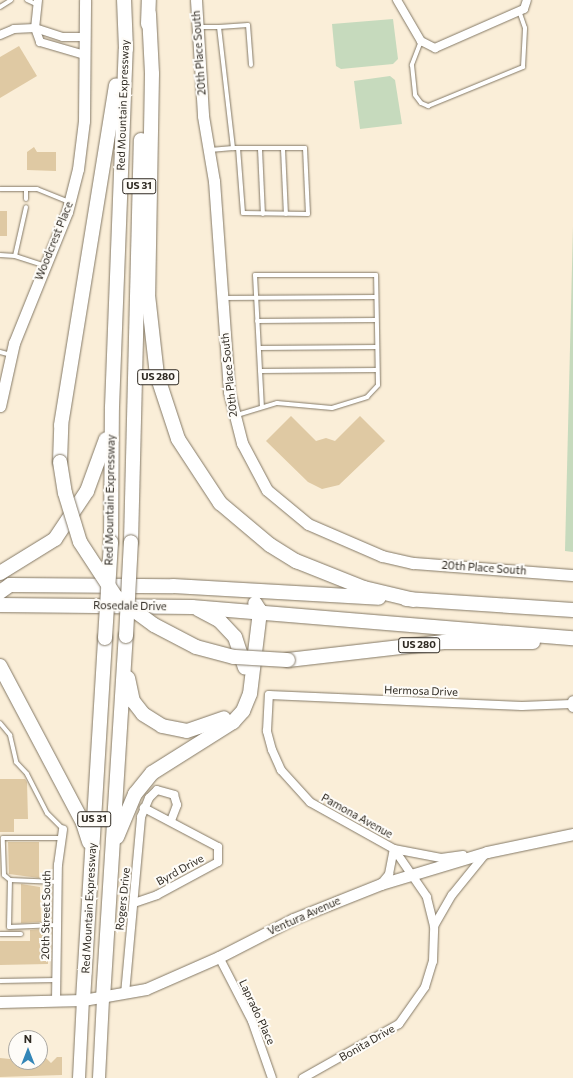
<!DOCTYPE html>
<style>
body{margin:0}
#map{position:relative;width:573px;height:1078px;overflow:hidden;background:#faeed8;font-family:Commissioner,sans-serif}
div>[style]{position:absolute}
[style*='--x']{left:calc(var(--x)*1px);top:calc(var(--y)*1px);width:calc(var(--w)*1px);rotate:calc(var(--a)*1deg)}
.green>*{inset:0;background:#c6dabd}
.building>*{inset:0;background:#dfc9a3;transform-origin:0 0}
.roads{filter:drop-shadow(0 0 1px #847966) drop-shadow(0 0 1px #847966)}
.lane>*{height:4px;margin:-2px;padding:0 2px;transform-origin:2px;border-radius:2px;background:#fff}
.street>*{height:8px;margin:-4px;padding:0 4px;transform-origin:4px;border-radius:4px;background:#fff}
.secondary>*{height:11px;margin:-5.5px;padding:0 5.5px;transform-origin:5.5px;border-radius:5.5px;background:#fff}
.primary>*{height:12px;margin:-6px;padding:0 6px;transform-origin:6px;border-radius:6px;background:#fff}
.highway>*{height:14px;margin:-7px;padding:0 7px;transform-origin:7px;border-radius:7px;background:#fff}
.bridges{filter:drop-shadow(0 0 1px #847966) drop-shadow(0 0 1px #847966)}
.highway-bridge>*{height:14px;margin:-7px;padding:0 7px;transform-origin:7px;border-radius:7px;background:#fff}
span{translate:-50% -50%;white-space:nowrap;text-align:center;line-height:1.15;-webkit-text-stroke:4px #fefcf8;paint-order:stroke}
.shield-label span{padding:1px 3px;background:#fefcf8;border:1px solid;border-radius:3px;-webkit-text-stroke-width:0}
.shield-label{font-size:10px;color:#2f2a22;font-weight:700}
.street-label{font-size:11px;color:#2f2a22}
.north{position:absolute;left:8px;top:1030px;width:40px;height:40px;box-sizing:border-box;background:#fefcf8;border:1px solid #aba8a2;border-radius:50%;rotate:0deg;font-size:11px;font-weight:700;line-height:16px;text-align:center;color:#2f2a22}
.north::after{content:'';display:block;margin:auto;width:14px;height:18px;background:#3386b7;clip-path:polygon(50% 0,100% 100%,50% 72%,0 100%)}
</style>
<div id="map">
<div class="green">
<div style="clip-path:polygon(393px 19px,398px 59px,393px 64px,341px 69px,336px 66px,332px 24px)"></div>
<div style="clip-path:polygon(390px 76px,395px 80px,402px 124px,360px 129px,354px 81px)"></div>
<div style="clip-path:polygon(573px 226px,573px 552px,565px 551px)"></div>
</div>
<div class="building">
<div style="clip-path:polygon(19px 46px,37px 76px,0 98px,0 57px)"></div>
<div style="clip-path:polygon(34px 147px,37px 152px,56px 152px,56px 171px,27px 170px,27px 152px)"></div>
<div style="left:0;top:211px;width:7px;height:25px"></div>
<div style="clip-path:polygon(291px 416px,316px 441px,326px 438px,335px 441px,360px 416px,385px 441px,339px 485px,322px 489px,308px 482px,266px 441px)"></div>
<div style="clip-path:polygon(0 779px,25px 779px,27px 782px,28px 819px,14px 819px,14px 832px,0 832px)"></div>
<div style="clip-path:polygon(8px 842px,39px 842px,39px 878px,9px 874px)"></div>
<div style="clip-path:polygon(21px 884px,40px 887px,41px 922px,21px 923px)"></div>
<div style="clip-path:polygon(41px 929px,41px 935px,48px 935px,48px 964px,0 965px,0 941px,30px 941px,30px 930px)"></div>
<div style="clip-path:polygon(57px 1057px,62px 1057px,62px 1075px,0 1077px,0 1058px,40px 1062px,40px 1058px,46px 1058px,51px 1063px)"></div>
</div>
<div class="roads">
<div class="lane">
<div style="--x:27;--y:0;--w:12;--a:24"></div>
<div style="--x:0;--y:7;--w:13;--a:-32"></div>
<div style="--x:198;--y:27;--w:21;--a:0"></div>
<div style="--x:219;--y:27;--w:122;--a:83.4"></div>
<div style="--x:233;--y:148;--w:23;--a:175"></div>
<div style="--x:219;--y:27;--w:29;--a:-4"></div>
<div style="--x:248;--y:25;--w:40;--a:85.7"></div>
<div style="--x:421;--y:41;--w:26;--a:111"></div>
<div style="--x:412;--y:65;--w:30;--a:84"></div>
<div style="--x:415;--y:95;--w:10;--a:53"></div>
<div style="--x:421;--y:103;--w:8;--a:23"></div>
<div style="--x:428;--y:106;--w:103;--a:-22.3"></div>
<div style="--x:523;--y:67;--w:39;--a:-87"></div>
<div style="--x:525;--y:28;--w:18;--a:-109"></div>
<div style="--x:233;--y:148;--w:72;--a:0"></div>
<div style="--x:305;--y:148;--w:66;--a:87.4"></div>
<div style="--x:308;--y:214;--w:65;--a:-179.1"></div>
<div style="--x:243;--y:213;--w:65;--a:-94.4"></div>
<div style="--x:260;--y:149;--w:65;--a:87.4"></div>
<div style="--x:283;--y:149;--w:65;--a:87.4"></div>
<div style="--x:0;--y:189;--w:37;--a:0"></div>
<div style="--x:37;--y:189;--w:35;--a:22"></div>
<div style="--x:26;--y:189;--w:10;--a:90"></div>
<div style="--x:0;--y:255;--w:15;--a:4"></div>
<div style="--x:15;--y:256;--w:50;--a:-77.3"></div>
<div style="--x:15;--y:256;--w:32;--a:18"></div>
<div style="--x:223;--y:298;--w:153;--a:-0.4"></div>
<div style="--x:257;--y:321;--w:119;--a:-0.5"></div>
<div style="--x:259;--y:348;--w:118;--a:-0.5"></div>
<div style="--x:0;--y:352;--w:11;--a:15"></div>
<div style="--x:260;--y:371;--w:117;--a:-0.5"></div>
<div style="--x:237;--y:415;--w:42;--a:-16.7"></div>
<div style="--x:277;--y:403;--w:55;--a:5.2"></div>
<div style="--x:332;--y:408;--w:37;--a:-17"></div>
<div style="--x:367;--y:397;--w:16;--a:-47"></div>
<div style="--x:378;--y:385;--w:110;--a:-91"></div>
<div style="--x:376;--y:275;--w:121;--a:180"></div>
<div style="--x:255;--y:275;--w:132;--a:87"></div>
<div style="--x:0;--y:723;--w:16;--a:50"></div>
<div style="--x:10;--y:735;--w:28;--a:77"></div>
<div style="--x:16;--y:762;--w:16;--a:47"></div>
<div style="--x:27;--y:774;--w:44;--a:62.9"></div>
<div style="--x:47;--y:813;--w:23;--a:45"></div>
<div style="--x:10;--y:880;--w:8;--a:-140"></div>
<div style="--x:4;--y:875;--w:37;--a:-92"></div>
<div style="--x:3;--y:838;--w:59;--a:0"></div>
<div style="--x:57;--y:925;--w:48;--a:177.6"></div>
<div style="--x:9;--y:927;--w:47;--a:-88.8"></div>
<div style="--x:10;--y:880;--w:48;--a:2.4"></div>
<div style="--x:0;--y:934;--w:21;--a:0"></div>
<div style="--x:0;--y:981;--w:56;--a:-1"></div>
</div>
<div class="street">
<div style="--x:38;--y:0;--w:28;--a:96"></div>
<div style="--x:35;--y:28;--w:15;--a:70"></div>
<div style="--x:40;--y:42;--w:47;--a:16.1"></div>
<div style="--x:397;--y:0;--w:48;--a:59.7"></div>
<div style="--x:421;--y:41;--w:16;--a:27"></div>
<div style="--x:435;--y:48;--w:97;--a:-23.7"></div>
<div style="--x:524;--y:9;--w:9;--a:-72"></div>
<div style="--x:0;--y:35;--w:15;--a:-23"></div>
<div style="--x:14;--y:29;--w:21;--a:-3"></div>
<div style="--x:35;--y:28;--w:29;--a:18"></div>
<div style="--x:63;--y:37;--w:22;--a:0"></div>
<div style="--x:463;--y:855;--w:22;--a:172"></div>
<div style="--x:441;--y:858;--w:48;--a:-169.2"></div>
<div style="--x:394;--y:849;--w:96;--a:-150.8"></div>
<div style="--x:310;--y:802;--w:43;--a:-132.2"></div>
<div style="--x:281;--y:770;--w:22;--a:-114"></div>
<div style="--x:272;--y:750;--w:20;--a:-105"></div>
<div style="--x:267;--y:731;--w:36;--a:-87"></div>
<div style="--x:269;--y:695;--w:253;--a:2.5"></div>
<div style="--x:522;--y:706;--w:49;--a:-2.3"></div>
<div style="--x:381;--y:884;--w:13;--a:-51"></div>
<div style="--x:389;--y:874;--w:25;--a:-79"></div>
<div style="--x:134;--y:903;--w:24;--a:-19"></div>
<div style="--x:157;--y:895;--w:69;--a:-28.4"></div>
<div style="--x:218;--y:862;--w:15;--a:-90"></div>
<div style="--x:218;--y:847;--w:84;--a:-152.2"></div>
<div style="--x:434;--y:926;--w:36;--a:-60"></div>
<div style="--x:452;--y:895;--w:55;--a:-50.9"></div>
<div style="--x:219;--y:957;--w:72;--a:62.7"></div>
<div style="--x:252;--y:1021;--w:60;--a:70.7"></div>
<div style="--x:125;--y:994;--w:178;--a:-84.8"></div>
<div style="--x:141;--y:817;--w:21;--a:-67"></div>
<div style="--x:149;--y:798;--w:11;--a:-45"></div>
<div style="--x:157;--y:790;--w:18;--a:16"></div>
<div style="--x:174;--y:795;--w:10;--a:73"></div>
<div style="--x:177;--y:805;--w:17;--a:111"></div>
<div style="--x:56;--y:1001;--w:136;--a:-89.2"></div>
<div style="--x:58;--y:865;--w:36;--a:-82"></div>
<div style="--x:303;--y:1078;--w:110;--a:-29.4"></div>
<div style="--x:399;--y:1024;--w:45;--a:-54.9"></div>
<div style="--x:425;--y:987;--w:27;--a:-73"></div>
<div style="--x:433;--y:961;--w:35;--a:-88"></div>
<div style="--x:434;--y:926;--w:30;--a:-104"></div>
<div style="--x:427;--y:897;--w:58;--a:-124.5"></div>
</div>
<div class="secondary">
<div style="--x:196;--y:0;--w:116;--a:86.5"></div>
<div style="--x:203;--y:116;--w:66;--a:80.4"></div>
<div style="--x:214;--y:181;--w:212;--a:85.9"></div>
<div style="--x:229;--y:392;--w:53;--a:75.7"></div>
<div style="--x:242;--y:443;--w:53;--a:62"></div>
<div style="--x:267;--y:490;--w:53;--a:39.7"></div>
<div style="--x:308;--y:524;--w:81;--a:23.4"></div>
<div style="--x:382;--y:556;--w:32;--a:13"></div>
<div style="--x:413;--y:563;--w:160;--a:4.3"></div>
<div style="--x:0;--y:406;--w:65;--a:-77.5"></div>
<div style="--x:14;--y:343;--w:141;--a:-68"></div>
<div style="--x:67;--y:212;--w:44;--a:-75.7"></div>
<div style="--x:78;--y:169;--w:48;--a:-82.9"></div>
<div style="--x:84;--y:121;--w:121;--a:-89.5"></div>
<div style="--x:573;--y:701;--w:5;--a:90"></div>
<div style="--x:0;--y:1002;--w:83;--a:-1.4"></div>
<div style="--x:83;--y:1000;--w:64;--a:-9.9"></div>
<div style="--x:146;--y:989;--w:80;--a:-23.7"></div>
<div style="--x:219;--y:957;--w:83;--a:-27.2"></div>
<div style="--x:293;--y:919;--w:95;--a:-21.7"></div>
<div style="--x:381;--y:884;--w:111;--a:-16.8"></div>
<div style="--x:487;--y:852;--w:88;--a:-11.8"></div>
</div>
<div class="primary">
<div style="--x:79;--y:1078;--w:78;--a:-87.1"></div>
<div style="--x:99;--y:1078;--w:80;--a:-87.1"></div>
</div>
<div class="highway">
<div style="--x:149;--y:14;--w:60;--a:87.1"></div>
<div style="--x:152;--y:74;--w:221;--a:91"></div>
<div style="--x:148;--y:295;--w:81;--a:83.6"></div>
<div style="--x:157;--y:375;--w:67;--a:71.8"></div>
<div style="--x:178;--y:439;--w:77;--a:56.7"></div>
<div style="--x:220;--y:503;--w:65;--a:40"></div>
<div style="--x:270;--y:545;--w:31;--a:32"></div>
<div style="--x:296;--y:561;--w:73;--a:21.7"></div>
<div style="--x:364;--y:588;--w:51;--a:13.5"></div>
<div style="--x:148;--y:24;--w:24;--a:-88"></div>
<div style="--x:60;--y:462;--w:37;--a:-88"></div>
<div style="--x:61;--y:425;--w:344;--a:-80.8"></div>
<div style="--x:111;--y:542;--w:135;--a:-89.6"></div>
<div style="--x:112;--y:407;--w:358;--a:-87.8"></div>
<div style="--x:126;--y:49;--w:49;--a:-92.3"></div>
<div style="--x:131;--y:542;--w:402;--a:-88.6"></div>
<div style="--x:0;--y:573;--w:65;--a:-31.7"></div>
<div style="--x:55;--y:539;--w:58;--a:-56.3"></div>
<div style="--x:87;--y:491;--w:55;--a:-69.9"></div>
<div style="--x:0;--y:592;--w:12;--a:-35"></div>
<div style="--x:10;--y:585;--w:163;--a:0.4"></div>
<div style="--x:173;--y:586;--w:206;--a:3.3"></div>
<div style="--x:406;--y:599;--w:167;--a:3.8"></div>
<div style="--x:0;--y:605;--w:192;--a:0.6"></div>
<div style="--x:192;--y:607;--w:382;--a:4.7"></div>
<div style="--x:198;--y:609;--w:24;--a:28"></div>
<div style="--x:219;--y:620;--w:23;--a:47"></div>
<div style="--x:235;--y:637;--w:32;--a:72"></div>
<div style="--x:288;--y:660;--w:157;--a:-6.6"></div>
<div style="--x:444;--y:642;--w:89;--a:0"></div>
<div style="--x:0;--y:666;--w:178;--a:62.1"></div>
<div style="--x:83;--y:823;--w:20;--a:72"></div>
<div style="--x:128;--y:678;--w:24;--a:78"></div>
<div style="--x:133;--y:701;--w:16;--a:52"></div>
<div style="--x:143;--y:714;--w:22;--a:32"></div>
<div style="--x:162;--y:726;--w:25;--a:11"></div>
<div style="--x:187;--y:731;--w:39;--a:-19"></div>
<div style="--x:117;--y:837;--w:47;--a:-67.3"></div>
<div style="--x:135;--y:794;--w:27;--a:-51"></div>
<div style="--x:152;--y:773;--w:96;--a:-32.2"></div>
<div style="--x:233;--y:722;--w:15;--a:-48"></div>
<div style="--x:243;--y:711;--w:18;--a:-68"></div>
<div style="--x:250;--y:694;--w:84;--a:-83.1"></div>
<div style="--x:260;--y:611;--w:9;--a:-122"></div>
<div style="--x:103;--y:998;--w:363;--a:-86.4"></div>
<div style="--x:83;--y:1000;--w:363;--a:-86.5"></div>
</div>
</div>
<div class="bridges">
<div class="highway-bridge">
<div style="--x:60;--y:462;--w:31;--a:81"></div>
<div style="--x:65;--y:493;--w:51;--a:73"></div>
<div style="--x:80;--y:542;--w:66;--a:56.8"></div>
<div style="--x:116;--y:597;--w:47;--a:36.4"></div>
<div style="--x:154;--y:625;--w:47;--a:27.6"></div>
<div style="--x:196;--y:647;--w:39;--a:15"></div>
<div style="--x:234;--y:657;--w:54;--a:3.2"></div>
<div style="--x:126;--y:636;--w:94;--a:-87"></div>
<div style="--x:105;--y:638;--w:96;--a:-86.4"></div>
</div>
</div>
<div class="shield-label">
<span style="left:139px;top:186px">US 31</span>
<span style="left:158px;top:377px">US 280</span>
<span style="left:419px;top:645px">US 280</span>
<span style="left:94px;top:819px">US 31</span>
</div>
<div class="street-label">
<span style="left:199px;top:53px;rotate:-94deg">20th Place South</span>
<span style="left:123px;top:105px;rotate:-88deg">Red Mountain Expressway</span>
<span style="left:54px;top:241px;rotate:-68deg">Woodcrest Place</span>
<span style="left:229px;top:375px;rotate:-96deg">20th Place South</span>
<span style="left:110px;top:500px;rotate:-89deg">Red Mountain Expressway</span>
<span style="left:484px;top:568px;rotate:4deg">20th Place South</span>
<span style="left:130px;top:606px;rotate:1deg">Rosedale Drive</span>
<span style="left:421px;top:691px;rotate:2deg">Hermosa Drive</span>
<span style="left:357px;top:816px;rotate:29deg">Pamona Avenue</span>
<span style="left:180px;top:870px;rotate:-29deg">Byrd Drive</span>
<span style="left:123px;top:899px;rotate:-84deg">Rogers Drive</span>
<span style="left:89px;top:908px;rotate:-87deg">Red Mountain Expressway</span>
<span style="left:46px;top:915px;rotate:-89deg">20th Street South</span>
<span style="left:304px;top:916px;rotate:-24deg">Ventura Avenue</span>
<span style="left:257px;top:1012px;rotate:65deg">Laprado Place</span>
<span style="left:367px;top:1043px;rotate:-30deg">Bonita Drive</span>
</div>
<div class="north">N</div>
</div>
